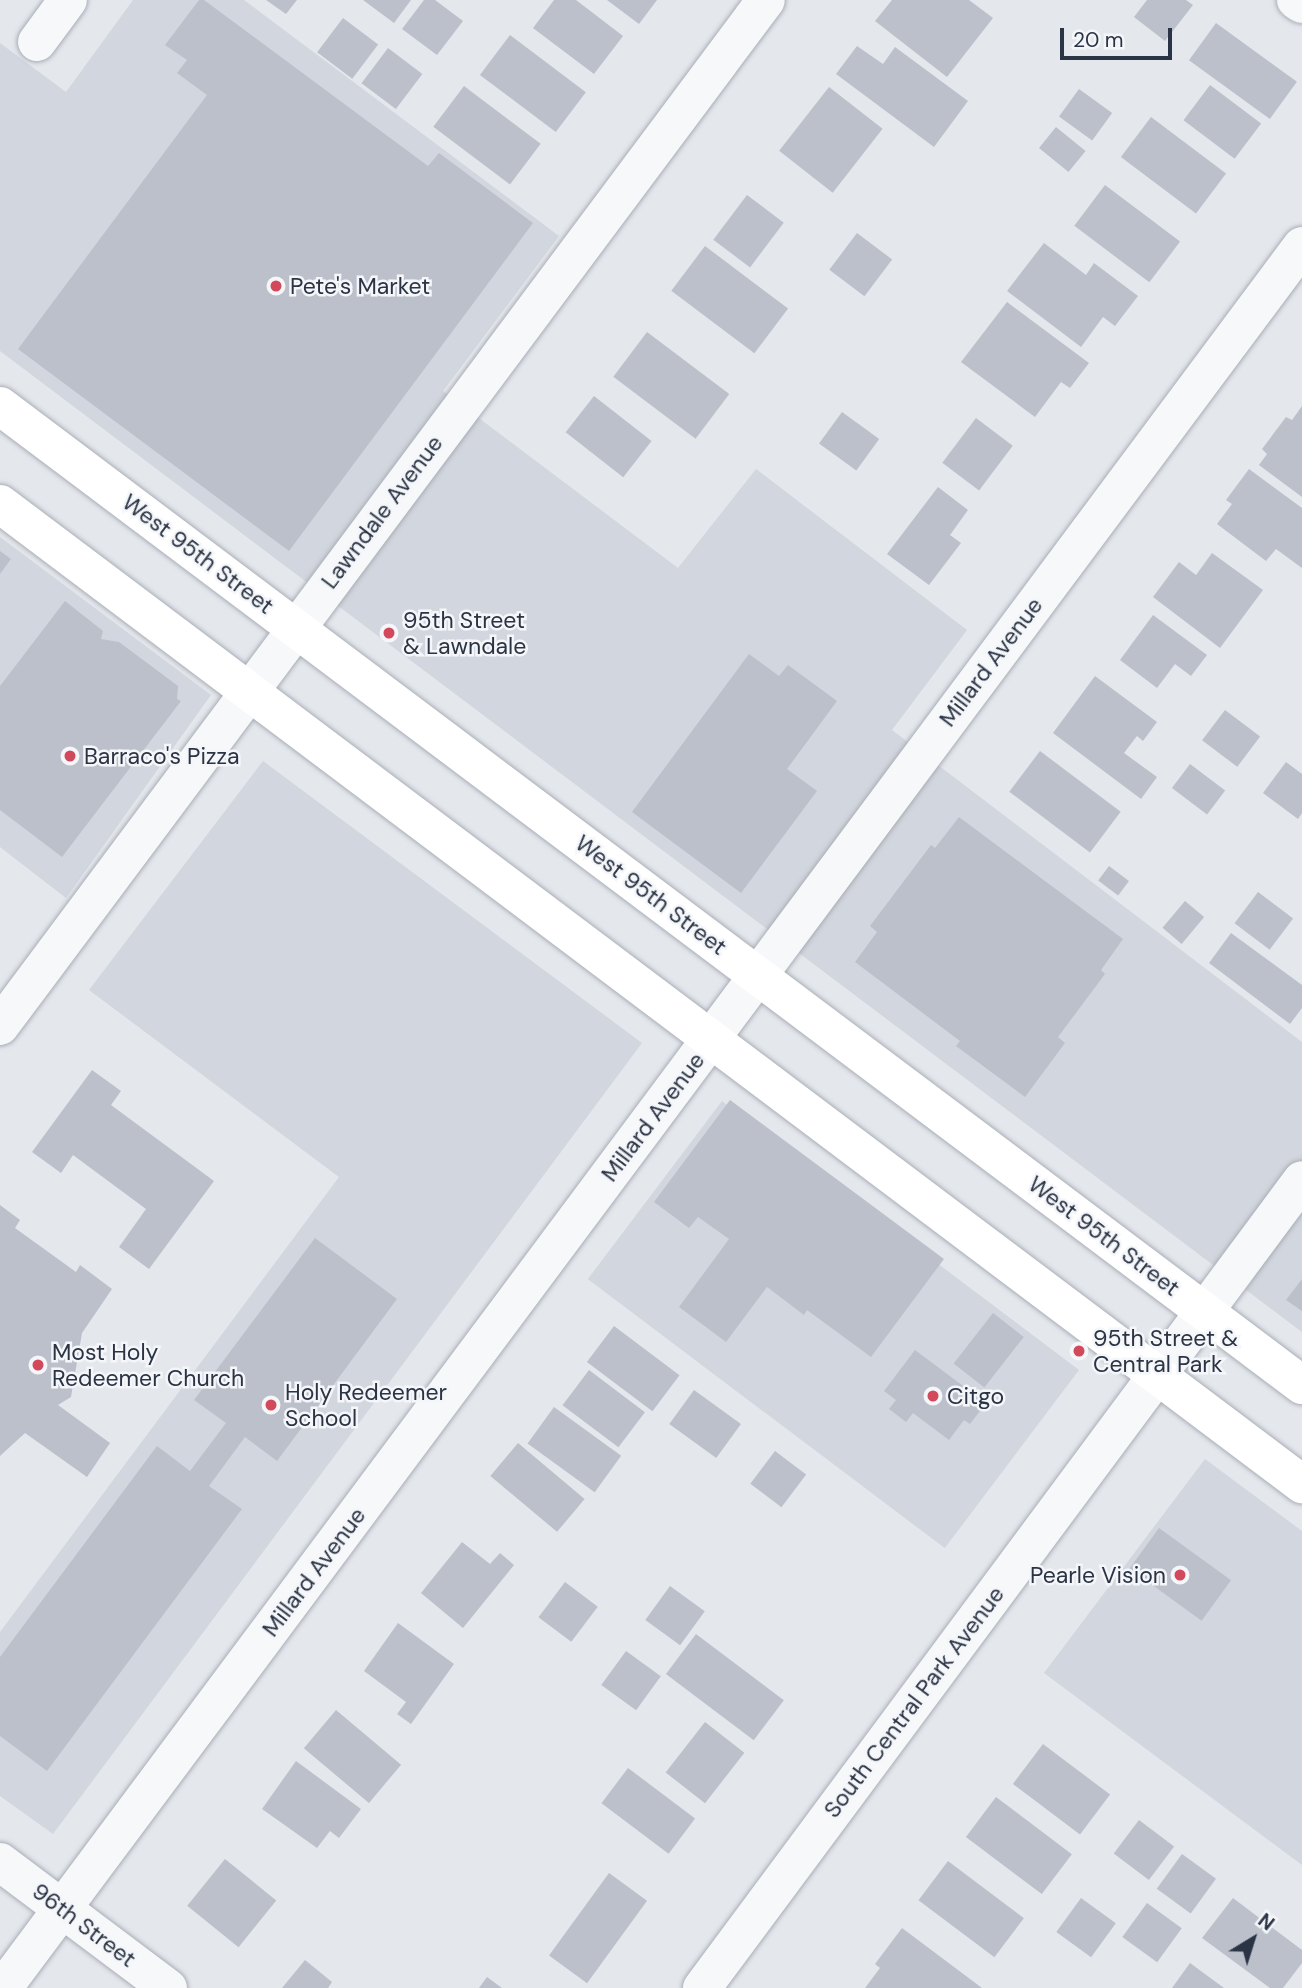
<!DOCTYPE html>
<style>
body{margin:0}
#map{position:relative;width:1302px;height:1988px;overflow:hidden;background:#e4e7ec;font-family:"DM Sans",sans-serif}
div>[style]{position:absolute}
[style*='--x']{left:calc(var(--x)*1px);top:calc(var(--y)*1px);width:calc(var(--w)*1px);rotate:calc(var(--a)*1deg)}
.built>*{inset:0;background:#d2d6de;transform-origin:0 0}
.building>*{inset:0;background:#bbc0ca;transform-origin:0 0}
.roads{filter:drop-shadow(0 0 2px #a9aeb7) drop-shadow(0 0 2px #a9aeb7)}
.street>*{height:38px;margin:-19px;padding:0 19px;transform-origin:19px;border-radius:19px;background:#f7f8fa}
.primary>*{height:38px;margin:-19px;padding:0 19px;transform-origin:19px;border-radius:19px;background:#fff}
.dots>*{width:19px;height:19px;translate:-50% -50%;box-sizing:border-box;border:4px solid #f4f6f9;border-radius:50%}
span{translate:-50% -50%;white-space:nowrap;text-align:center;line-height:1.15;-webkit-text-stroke:5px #f4f6f9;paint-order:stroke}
.poi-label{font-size:23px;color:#2b3445}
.left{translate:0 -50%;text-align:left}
.right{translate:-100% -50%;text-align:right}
.street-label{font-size:23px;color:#2b3445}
.north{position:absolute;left:1218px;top:1904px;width:70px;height:70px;-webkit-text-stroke:5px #f4f6f9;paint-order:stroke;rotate:38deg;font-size:19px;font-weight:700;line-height:28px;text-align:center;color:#2b3445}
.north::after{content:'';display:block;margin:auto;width:24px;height:32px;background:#2b3445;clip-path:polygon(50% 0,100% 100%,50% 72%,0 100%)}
.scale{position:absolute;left:1060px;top:28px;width:112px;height:32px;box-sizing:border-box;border:4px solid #2b3445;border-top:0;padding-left:9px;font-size:21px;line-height:24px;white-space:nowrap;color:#2b3445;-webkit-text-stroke:5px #f4f6f9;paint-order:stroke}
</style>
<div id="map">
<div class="built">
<div style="clip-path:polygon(133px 0,244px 0,559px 236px,443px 391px,678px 568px,756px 469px,967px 630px,892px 730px,1302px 1042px,1302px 1332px,0 351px,0 43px,66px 92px)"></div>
<div style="clip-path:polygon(0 537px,211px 695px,66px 898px,0 847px)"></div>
<div style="clip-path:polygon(263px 761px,642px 1043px,53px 1834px,0 1796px,0 1632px,339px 1177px,89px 990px)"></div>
<div style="left:722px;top:1101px;width:447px;height:223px;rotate:37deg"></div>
<div style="clip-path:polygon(1205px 1459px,1302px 1531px,1302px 1865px,1044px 1673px)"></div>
</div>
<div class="building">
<div style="clip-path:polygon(199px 0,204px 0,428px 166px,439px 153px,533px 223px,289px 551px,18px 349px,207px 95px,177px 73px,187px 60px,165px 45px)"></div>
<div style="clip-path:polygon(266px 0,297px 0,286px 14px)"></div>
<div style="clip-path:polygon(363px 0,411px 0,394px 23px)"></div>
<div style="clip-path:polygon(424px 0,435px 0,463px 21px,437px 55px,402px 29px)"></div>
<div style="clip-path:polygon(554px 0,576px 0,623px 36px,594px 74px,533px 28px)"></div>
<div style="clip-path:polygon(607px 0,657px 0,639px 24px)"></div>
<div style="clip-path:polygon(892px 0,969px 0,993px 18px,947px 77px,875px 21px)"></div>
<div style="clip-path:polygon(1147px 0,1186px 0,1193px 5px,1165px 41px,1134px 17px)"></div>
<div style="left:343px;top:18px;width:44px;height:43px;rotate:37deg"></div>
<div style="left:1216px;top:23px;width:100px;height:46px;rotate:36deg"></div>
<div style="left:510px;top:35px;width:95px;height:50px;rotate:37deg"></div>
<div style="clip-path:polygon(857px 46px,883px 64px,895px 47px,968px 101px,934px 147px,836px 74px)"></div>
<div style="left:388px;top:48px;width:43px;height:44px;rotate:37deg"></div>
<div style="left:1210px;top:85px;width:64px;height:44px;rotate:37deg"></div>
<div style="left:464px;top:86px;width:96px;height:51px;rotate:37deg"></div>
<div style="left:829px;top:87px;width:68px;height:81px;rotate:38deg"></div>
<div style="left:1079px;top:89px;width:41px;height:34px;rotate:36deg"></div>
<div style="left:1151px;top:117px;width:94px;height:50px;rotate:37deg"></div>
<div style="left:1056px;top:127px;width:38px;height:27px;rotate:39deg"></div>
<div style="left:1105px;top:185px;width:94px;height:51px;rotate:37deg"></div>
<div style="left:747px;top:195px;width:46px;height:56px;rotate:37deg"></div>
<div style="left:857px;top:233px;width:44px;height:46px;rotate:37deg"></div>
<div style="clip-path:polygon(1044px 243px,1086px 275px,1094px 263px,1138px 296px,1115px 326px,1103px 317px,1081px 347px,1007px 291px)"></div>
<div style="left:705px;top:246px;width:104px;height:56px;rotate:37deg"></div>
<div style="clip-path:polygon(1007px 302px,1089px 363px,1070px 388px,1061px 382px,1035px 417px,961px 362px)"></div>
<div style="left:647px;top:332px;width:103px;height:56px;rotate:37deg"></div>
<div style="left:594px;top:396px;width:73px;height:46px;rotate:38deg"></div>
<div style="clip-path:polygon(1302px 406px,1302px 497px,1259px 465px,1267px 454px,1262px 449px,1286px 417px,1292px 420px)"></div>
<div style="left:842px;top:412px;width:46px;height:39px;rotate:36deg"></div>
<div style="left:976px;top:418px;width:46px;height:56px;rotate:37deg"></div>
<div style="clip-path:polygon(1249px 469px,1302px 508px,1302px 568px,1276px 549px,1266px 561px,1217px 524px,1232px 504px,1226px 500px)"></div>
<div style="clip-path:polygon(938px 487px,968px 510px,950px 535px,961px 543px,929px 585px,887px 554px)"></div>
<div style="clip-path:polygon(0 551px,11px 559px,0 574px)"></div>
<div style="clip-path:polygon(1212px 553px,1263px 590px,1220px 648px,1153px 597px,1179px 562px,1196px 575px)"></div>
<div style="clip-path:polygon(65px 601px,103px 631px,101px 639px,119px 642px,178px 686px,177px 699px,181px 701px,62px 857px,0 810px,0 686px)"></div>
<div style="clip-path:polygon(1153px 615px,1207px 655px,1191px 676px,1175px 664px,1157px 688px,1120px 660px)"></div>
<div style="clip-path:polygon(749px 654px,779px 676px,788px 665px,837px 701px,787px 769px,817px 791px,741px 893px,632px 812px)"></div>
<div style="clip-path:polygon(1095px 676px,1157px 722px,1143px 741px,1137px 736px,1124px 753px,1157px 777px,1141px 799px,1053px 733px)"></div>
<div style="left:1225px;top:710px;width:44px;height:38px;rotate:37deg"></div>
<div style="left:1040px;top:751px;width:101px;height:51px;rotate:37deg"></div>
<div style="clip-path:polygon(1286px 762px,1302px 774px,1302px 813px,1298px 819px,1263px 793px)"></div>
<div style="left:1190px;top:764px;width:44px;height:30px;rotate:37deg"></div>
<div style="clip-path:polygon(959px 817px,1123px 939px,1101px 970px,1105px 974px,1058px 1037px,1065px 1043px,1025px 1097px,956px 1046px,960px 1041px,855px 962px,877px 932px,870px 926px,931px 845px,935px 848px)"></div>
<div style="left:1109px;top:866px;width:25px;height:18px;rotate:37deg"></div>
<div style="left:1258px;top:892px;width:44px;height:39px;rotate:37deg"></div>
<div style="left:1185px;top:901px;width:25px;height:35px;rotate:40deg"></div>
<div style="clip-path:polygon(1231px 933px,1302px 985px,1302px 1008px,1290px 1024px,1209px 963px)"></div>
<div style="clip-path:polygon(92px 1070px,121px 1091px,111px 1105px,214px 1181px,149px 1269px,119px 1247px,146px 1209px,73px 1155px,61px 1173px,32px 1152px)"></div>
<div style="clip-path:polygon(730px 1100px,944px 1259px,871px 1357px,807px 1310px,804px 1315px,767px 1287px,726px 1342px,679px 1307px,729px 1239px,698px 1217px,689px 1228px,654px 1202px)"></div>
<div style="clip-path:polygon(0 1205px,20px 1220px,15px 1228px,76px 1272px,80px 1265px,112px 1289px,82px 1333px,71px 1397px,58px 1405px,110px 1443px,87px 1477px,25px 1433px,0 1456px)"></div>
<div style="clip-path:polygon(315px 1238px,397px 1299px,277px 1461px,245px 1437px,209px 1486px,242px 1509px,47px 1771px,0 1736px,0 1657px,157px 1446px,190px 1471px,226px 1423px,194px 1400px)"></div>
<div style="clip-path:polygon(1302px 1279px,1302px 1311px,1286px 1300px)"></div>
<div style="left:993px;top:1313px;width:39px;height:64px;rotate:38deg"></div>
<div style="left:614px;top:1326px;width:82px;height:45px;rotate:37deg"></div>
<div style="clip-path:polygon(915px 1350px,986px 1403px,970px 1424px,964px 1420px,949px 1440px,913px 1413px,906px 1422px,889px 1409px,896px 1400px,884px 1391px)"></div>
<div style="left:589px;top:1370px;width:70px;height:44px;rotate:37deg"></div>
<div style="left:694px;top:1390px;width:58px;height:42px;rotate:36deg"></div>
<div style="left:554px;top:1407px;width:83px;height:45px;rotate:36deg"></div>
<div style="left:518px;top:1443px;width:87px;height:43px;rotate:40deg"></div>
<div style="left:775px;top:1451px;width:39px;height:41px;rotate:37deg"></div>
<div style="left:1159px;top:1528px;width:89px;height:50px;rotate:36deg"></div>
<div style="clip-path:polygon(462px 1542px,490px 1564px,500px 1553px,514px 1565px,463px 1628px,421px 1593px)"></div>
<div style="left:565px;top:1582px;width:41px;height:44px;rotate:37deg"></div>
<div style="left:670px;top:1586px;width:43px;height:42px;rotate:36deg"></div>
<div style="clip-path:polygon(398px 1623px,454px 1664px,411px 1724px,397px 1714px,406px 1702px,364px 1671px)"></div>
<div style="left:696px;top:1634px;width:110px;height:50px;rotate:37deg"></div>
<div style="left:626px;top:1651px;width:43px;height:42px;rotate:36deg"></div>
<div style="left:336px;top:1710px;width:85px;height:50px;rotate:40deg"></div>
<div style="left:705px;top:1722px;width:50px;height:64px;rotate:38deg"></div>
<div style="left:1043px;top:1744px;width:84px;height:50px;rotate:37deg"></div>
<div style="clip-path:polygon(296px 1761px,361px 1809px,339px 1838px,330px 1831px,317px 1848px,262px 1809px)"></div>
<div style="left:628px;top:1768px;width:84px;height:44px;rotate:37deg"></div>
<div style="left:996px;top:1797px;width:95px;height:50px;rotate:37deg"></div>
<div style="left:1139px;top:1820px;width:44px;height:42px;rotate:37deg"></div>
<div style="left:1182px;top:1854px;width:42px;height:43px;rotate:36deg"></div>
<div style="left:225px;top:1859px;width:66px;height:60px;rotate:39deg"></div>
<div style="left:948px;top:1861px;width:95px;height:49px;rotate:37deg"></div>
<div style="left:609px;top:1873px;width:47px;height:102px;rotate:36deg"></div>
<div style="left:1081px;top:1898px;width:43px;height:42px;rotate:36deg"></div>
<div style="clip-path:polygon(1233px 1898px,1302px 1950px,1302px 1963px,1283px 1988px,1270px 1988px,1202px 1938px)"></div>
<div style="left:1147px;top:1903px;width:43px;height:42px;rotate:36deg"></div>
<div style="clip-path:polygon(902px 1928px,982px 1988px,865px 1988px,880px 1968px,875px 1964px)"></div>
<div style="clip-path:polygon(305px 1960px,332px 1982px,328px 1988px,282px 1988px)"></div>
<div style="clip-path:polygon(1190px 1963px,1224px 1988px,1172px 1988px)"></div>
<div style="clip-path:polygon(487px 1977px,502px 1988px,479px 1988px)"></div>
</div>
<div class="roads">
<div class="street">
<div style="--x:1296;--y:0;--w:7;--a:34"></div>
<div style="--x:37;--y:42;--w:52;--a:-53.6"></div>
<div style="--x:0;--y:1026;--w:1280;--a:-53.26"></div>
<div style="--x:0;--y:1862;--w:210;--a:36.9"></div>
<div style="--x:3;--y:1988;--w:2173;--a:-53.29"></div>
<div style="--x:702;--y:1988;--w:1006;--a:-53.4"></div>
</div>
<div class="primary">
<div style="--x:0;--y:406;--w:1629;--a:36.94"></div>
<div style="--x:0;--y:504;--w:1630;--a:36.97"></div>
</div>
</div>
<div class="dots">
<div style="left:276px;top:286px;background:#d1495b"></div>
<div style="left:389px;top:633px;background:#d1495b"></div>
<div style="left:70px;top:756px;background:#d1495b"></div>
<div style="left:1079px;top:1351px;background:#d1495b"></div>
<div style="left:38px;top:1365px;background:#d1495b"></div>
<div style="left:933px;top:1396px;background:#d1495b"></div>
<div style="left:271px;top:1405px;background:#d1495b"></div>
<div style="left:1180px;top:1575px;background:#d1495b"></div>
</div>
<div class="poi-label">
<span class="left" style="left:290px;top:286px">Pete's Market</span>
<span class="left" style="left:403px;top:633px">95th Street<br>&amp; Lawndale</span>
<span class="left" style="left:84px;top:756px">Barraco's Pizza</span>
<span class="left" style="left:1093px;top:1351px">95th Street &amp;<br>Central Park</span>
<span class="left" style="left:52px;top:1365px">Most Holy<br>Redeemer Church</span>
<span class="left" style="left:285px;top:1405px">Holy Redeemer<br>School</span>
<span class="left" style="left:947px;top:1396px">Citgo</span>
<span class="right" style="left:1166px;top:1575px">Pearle Vision</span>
</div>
<div class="street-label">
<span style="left:382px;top:512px;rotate:-53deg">Lawndale Avenue</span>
<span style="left:198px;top:554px;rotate:37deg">West 95th Street</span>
<span style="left:991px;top:662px;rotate:-53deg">Millard Avenue</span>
<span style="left:651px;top:895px;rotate:37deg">West 95th Street</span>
<span style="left:653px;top:1117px;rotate:-53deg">Millard Avenue</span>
<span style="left:1104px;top:1236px;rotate:37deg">West 95th Street</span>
<span style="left:314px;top:1572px;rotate:-53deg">Millard Avenue</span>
<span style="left:914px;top:1702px;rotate:-53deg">South Central Park Avenue</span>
<span style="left:84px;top:1925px;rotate:37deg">96th Street</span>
</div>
<div class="north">N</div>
<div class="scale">20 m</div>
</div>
